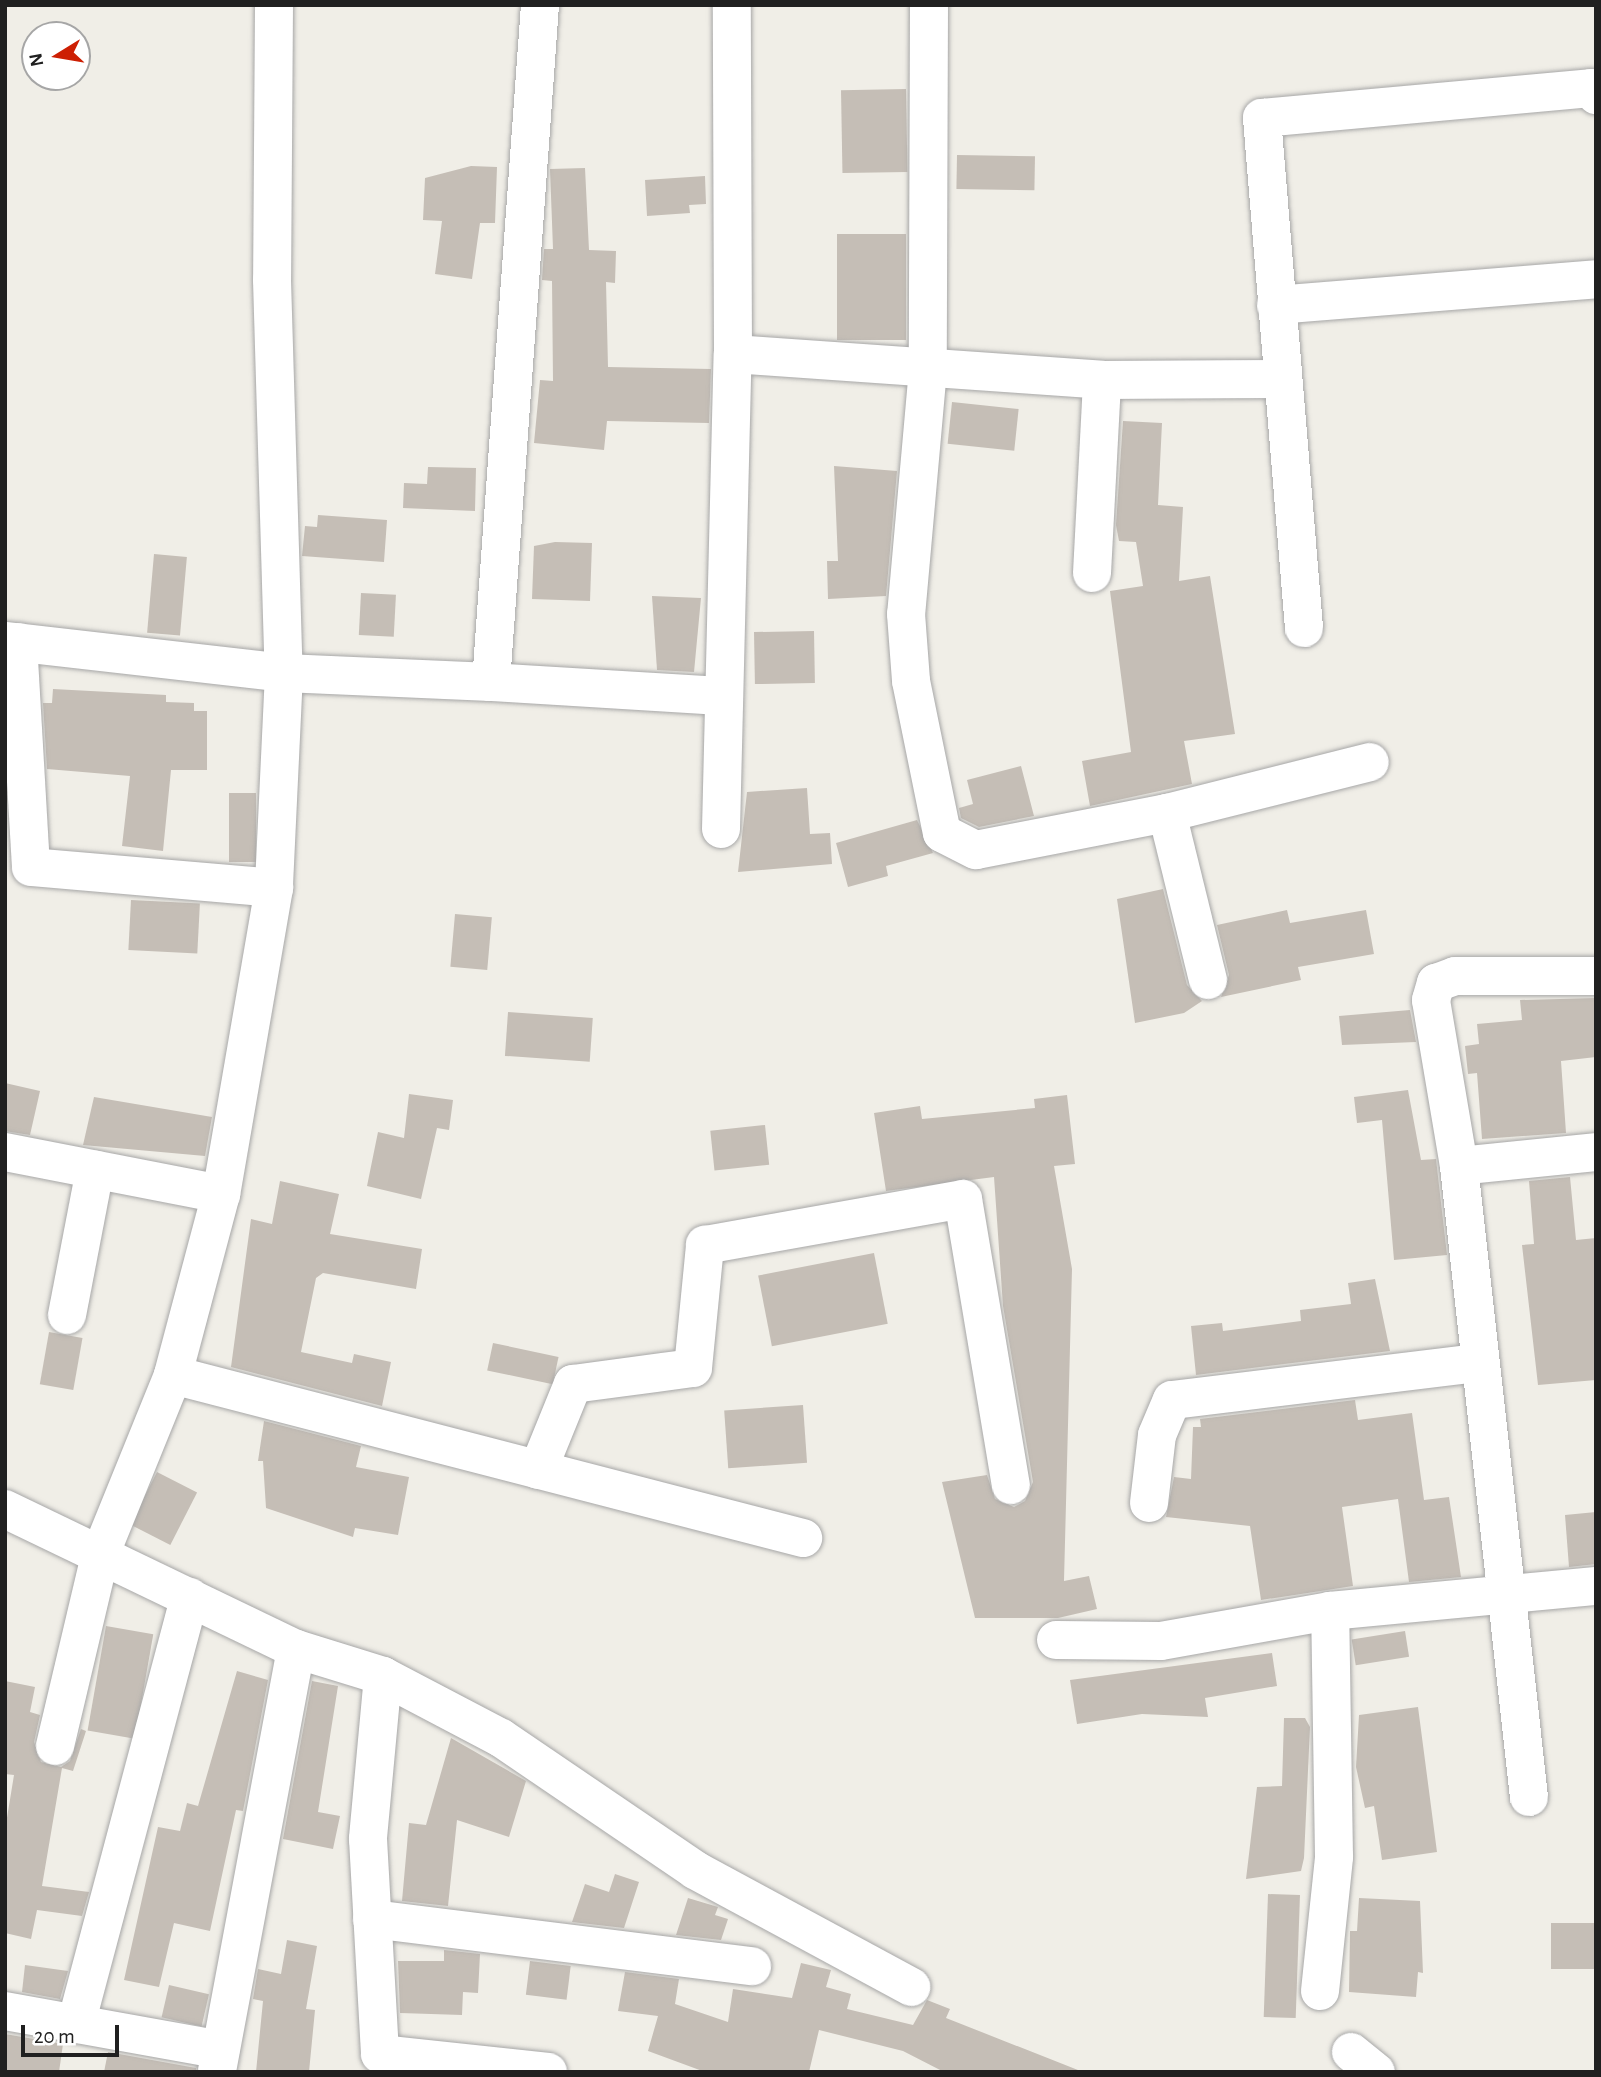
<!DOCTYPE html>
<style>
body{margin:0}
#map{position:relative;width:1601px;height:2077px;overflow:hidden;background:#f0eee7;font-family:"Alegreya Sans",sans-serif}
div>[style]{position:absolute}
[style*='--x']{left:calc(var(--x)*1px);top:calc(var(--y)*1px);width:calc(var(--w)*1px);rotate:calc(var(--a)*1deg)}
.building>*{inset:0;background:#c5beb6;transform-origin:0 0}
.roads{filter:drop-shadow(0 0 2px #a7a7a7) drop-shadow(0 0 2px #a7a7a7)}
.minor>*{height:38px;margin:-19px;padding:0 19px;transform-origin:19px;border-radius:19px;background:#fff}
span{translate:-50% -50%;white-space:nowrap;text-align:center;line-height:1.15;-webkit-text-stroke:6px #fff;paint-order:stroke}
.frame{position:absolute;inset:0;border:7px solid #202020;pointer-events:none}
.north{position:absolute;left:21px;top:21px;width:70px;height:70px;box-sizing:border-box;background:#fff;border:2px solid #a6a6a6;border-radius:50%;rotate:259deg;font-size:19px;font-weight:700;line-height:28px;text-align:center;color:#202020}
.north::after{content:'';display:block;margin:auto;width:24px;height:32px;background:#cd1f03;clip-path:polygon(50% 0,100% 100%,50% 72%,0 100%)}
.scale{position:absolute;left:21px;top:2025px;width:98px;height:32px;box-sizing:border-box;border:4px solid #202020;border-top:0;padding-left:9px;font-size:21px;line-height:24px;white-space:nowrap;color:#202020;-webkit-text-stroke:5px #fff;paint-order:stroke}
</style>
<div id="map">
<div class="building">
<div style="left:906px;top:89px;width:83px;height:65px;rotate:89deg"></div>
<div style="left:957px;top:155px;width:78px;height:34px;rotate:1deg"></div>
<div style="clip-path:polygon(471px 166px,497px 167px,495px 223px,480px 223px,472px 279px,435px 274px,442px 221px,423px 220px,425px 178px)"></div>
<div style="clip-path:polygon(585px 168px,589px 250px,616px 251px,615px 283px,606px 282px,608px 367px,711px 369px,709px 423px,607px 421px,604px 450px,534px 443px,540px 380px,553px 381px,552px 281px,542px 280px,544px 249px,553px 249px,550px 169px)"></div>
<div style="clip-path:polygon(705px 176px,706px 204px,689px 205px,690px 213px,647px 216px,645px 180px)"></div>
<div style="left:837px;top:234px;width:69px;height:106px"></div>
<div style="left:952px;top:402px;width:67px;height:42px;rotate:6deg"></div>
<div style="clip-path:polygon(1123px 421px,1162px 423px,1158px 505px,1183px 507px,1179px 581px,1210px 576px,1235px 734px,1184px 741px,1192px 784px,1090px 806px,1082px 761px,1131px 752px,1110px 591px,1143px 586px,1136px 542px,1119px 541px,1116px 525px)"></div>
<div style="clip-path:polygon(834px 466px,897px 471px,886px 596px,828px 599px,827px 561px,838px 561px)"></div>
<div style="clip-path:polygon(428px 467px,476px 468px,475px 511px,403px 508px,404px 483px,427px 484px)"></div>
<div style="clip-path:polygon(318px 515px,387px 520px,384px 562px,302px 556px,305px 526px,317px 527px)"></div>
<div style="clip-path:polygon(555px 542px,592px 543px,590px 601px,532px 599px,534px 546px)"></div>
<div style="left:154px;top:554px;width:33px;height:79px;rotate:5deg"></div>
<div style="left:361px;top:593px;width:35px;height:42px;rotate:3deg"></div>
<div style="clip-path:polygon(652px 596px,701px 598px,694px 672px,657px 670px)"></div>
<div style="left:814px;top:631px;width:52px;height:60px;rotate:89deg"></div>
<div style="clip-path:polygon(53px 689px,166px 695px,166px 702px,194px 703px,194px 711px,207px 711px,207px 770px,171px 770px,163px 851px,122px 846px,130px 776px,47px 769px,43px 703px,52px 703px)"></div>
<div style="clip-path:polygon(1021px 766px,1034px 816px,979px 827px,961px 818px,959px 808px,973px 804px,967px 780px)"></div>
<div style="clip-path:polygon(807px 788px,810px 834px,830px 833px,832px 864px,738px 872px,747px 792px)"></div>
<div style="left:229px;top:793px;width:27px;height:69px"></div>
<div style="clip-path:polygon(917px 820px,933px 853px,886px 866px,888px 876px,848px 887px,836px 843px)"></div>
<div style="clip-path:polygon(1163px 889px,1187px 985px,1202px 1001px,1184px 1013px,1135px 1023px,1117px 899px)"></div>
<div style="left:131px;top:900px;width:69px;height:50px;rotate:3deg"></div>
<div style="clip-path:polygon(1287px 910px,1290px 923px,1366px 910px,1374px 954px,1298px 967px,1301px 980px,1221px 997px,1229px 975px,1217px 925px)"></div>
<div style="left:455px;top:914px;width:37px;height:53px;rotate:5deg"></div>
<div style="clip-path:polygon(1596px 998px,1596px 1057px,1561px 1061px,1566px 1133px,1482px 1139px,1477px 1073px,1468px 1074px,1465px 1046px,1479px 1044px,1477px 1024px,1522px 1020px,1520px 1000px)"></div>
<div style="clip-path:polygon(1410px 1010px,1416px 1042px,1342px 1045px,1339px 1016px)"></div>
<div style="left:508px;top:1012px;width:85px;height:44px;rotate:4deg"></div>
<div style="clip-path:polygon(5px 1083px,40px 1091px,30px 1135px,5px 1131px)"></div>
<div style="clip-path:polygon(1408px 1090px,1421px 1160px,1436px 1159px,1447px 1255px,1394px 1260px,1382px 1120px,1357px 1123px,1354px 1097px)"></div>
<div style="clip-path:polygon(409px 1094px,453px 1100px,449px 1130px,437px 1128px,421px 1199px,367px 1186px,378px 1132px,404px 1138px)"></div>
<div style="clip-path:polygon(1067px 1095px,1075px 1164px,1054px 1166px,1072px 1269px,1064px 1581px,1089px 1576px,1097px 1609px,1058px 1618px,975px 1618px,942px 1482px,987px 1475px,995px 1499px,1014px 1507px,1025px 1501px,1033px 1482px,1003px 1306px,994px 1177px,886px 1191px,874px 1113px,920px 1106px,922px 1119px,1035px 1108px,1034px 1099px)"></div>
<div style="clip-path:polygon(94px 1097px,212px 1117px,205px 1156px,83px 1145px)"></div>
<div style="left:765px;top:1125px;width:40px;height:55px;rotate:84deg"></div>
<div style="clip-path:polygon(1570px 1177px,1576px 1240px,1596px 1238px,1596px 1380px,1538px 1385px,1522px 1245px,1534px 1244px,1529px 1181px)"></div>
<div style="clip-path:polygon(280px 1181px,339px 1194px,330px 1234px,422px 1249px,416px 1289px,323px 1273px,316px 1278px,301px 1352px,352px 1363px,354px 1354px,391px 1362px,382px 1406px,231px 1367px,251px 1219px,272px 1224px)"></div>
<div style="left:874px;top:1253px;width:72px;height:118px;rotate:79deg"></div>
<div style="clip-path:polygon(1375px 1279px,1390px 1351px,1196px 1375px,1191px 1326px,1222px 1323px,1223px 1331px,1301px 1321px,1300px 1310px,1351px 1304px,1348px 1283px)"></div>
<div style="left:49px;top:1332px;width:34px;height:53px;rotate:10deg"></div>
<div style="left:493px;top:1343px;width:67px;height:28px;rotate:12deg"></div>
<div style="clip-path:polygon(1355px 1400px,1358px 1420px,1412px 1413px,1424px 1500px,1449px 1497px,1461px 1577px,1409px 1582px,1398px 1499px,1342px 1507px,1353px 1586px,1261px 1600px,1250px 1526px,1166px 1517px,1174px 1477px,1191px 1479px,1193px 1427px,1201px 1427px,1200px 1419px)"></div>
<div style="left:803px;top:1405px;width:58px;height:79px;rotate:86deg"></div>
<div style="clip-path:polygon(264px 1421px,361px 1446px,356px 1467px,409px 1477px,398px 1535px,355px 1528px,353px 1537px,266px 1508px,263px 1461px,258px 1461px)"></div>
<div style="left:157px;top:1472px;width:45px;height:59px;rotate:27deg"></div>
<div style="clip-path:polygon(1596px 1512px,1596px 1564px,1569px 1567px,1565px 1515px)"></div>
<div style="left:106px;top:1626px;width:48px;height:106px;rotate:10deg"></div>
<div style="left:1405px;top:1631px;width:26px;height:54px;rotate:81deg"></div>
<div style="clip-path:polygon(1272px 1653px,1277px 1686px,1205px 1698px,1208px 1717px,1142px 1714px,1077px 1724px,1070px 1680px)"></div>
<div style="clip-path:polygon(237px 1671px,268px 1680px,243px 1811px,236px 1810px,210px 1931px,174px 1923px,159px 1987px,124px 1980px,158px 1827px,180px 1831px,187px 1803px,198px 1806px)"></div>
<div style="clip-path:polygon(5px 1681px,35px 1687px,30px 1712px,40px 1715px,34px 1742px,41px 1762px,61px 1767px,70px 1761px,81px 1729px,86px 1731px,73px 1771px,62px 1768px,42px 1886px,89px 1892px,82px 1916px,37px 1910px,31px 1939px,5px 1933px,5px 1830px,14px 1775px,5px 1774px)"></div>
<div style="clip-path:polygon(312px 1681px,338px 1686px,318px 1812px,340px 1816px,333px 1849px,283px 1839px)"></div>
<div style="clip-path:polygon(1418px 1707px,1437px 1852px,1382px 1860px,1374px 1806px,1365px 1808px,1356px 1767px,1359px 1715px)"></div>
<div style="clip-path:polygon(1284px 1718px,1305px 1718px,1310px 1727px,1304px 1858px,1301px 1871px,1246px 1879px,1257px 1787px,1282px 1786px)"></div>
<div style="clip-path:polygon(451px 1738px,526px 1781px,509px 1837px,457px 1820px,448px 1906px,402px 1901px,409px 1823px,426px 1825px)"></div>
<div style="clip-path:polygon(615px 1874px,639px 1882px,624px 1928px,572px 1922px,585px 1884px,609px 1892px)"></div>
<div style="left:1268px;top:1894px;width:32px;height:123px;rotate:2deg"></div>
<div style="clip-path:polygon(688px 1898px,718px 1907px,715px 1915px,728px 1919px,721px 1940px,676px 1935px)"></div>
<div style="clip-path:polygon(1359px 1898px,1420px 1901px,1423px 1973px,1418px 1972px,1416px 1997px,1349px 1992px,1350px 1931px,1357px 1931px)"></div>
<div style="left:1596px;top:1923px;width:46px;height:45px;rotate:90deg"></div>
<div style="clip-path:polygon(287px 1940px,317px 1946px,306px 2009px,315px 2010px,309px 2072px,256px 2072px,263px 2001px,253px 1999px,258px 1969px,281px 1974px)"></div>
<div style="clip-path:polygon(444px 1950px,480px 1954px,478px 1993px,463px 1992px,462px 2015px,400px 2013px,398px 1961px,444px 1961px)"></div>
<div style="left:530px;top:1961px;width:41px;height:34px;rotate:7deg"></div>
<div style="clip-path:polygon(801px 1963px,831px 1970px,826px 1987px,851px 1994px,847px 2009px,913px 2025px,927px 2000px,950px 2009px,946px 2018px,1083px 2072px,944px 2072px,903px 2051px,819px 2030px,809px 2072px,705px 2072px,648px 2051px,658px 2016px,618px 2011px,625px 1972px,679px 1979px,675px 2004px,728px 2022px,733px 1989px,792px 1998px)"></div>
<div style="clip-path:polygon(25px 1965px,68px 1971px,60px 1999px,22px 1992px)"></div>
<div style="left:169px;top:1985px;width:41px;height:33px;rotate:13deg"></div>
<div style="clip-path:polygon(5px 2034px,63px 2044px,59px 2072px,5px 2072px)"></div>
<div style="clip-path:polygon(108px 2052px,196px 2068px,196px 2072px,104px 2072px)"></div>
</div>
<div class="roads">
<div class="minor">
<div style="--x:274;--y:5;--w:275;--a:90.4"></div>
<div style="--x:272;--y:280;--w:393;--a:88.3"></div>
<div style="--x:284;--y:673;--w:215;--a:92.7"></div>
<div style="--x:274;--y:888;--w:311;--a:99.8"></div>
<div style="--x:221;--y:1194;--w:187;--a:104.9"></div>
<div style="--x:173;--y:1375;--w:651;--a:14.51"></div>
<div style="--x:929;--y:5;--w:364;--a:90.2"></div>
<div style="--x:928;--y:369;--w:246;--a:95.1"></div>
<div style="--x:906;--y:614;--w:67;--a:85.7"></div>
<div style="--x:911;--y:681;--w:155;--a:78.5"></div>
<div style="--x:942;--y:833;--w:38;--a:27"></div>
<div style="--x:976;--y:850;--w:195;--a:-11"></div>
<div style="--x:1167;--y:813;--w:209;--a:-14.1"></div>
<div style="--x:1276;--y:305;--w:321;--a:-4.6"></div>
<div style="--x:733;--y:354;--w:370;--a:4"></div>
<div style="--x:1102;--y:380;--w:181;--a:-0.3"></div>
<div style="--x:1092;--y:573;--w:193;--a:-87"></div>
<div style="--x:1304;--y:628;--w:512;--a:-94.71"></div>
<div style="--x:1262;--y:118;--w:330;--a:-5.2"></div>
<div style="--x:1591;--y:88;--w:9;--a:54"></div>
<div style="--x:5;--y:641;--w:281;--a:6.5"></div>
<div style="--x:284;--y:673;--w:207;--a:2.5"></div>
<div style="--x:491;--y:682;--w:679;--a:-85.86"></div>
<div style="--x:18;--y:642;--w:225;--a:86.7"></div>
<div style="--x:31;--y:867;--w:244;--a:4.9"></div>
<div style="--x:491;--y:682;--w:232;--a:3.5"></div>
<div style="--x:1167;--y:813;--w:172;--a:76.2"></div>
<div style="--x:721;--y:829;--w:475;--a:-88.6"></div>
<div style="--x:733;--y:354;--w:349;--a:-90.2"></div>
<div style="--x:5;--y:1152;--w:220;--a:11"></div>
<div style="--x:1459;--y:1166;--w:138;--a:-5.8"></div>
<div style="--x:67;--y:1315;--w:148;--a:-79.1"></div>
<div style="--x:538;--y:1470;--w:93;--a:-67.9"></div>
<div style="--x:573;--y:1384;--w:121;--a:-7.6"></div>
<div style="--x:693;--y:1368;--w:124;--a:-84.4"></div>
<div style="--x:705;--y:1245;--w:262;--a:-10.1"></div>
<div style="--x:963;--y:1199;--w:290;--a:80.5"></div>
<div style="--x:1149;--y:1503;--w:68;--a:-83.3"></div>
<div style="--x:1157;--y:1435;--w:38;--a:-67"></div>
<div style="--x:1172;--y:1400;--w:306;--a:-6.9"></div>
<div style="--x:5;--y:1509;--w:323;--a:25.7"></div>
<div style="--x:296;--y:1649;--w:430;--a:100.6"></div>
<div style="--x:1056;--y:1640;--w:105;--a:0.5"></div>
<div style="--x:1161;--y:1641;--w:172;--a:-10.1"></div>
<div style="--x:1330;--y:1611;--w:267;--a:-5.4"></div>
<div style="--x:296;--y:1649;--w:91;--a:17.2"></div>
<div style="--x:383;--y:1676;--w:133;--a:27.7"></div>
<div style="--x:501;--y:1738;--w:235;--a:34.2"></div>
<div style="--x:695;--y:1870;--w:246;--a:28.4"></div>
<div style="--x:383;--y:1676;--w:164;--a:95.3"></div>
<div style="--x:368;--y:1839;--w:215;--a:86.8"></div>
<div style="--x:380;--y:2054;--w:169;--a:6.1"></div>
<div style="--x:55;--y:1746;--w:196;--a:-76.7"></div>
<div style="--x:100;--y:1555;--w:194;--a:-67.9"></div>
<div style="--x:1529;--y:1797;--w:635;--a:-96.33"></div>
<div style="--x:1459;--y:1166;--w:168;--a:-99.6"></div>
<div style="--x:1431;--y:1000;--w:18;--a:-74"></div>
<div style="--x:1436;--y:983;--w:20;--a:-20"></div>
<div style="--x:1455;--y:976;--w:141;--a:0"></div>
<div style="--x:372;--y:1919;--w:383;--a:7.1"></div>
<div style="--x:1320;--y:1991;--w:135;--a:-84"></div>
<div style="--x:1334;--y:1857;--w:246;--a:-90.9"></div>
<div style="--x:5;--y:2011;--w:219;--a:10.2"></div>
<div style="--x:76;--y:2024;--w:442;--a:-75.1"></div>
<div style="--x:1351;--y:2052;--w:32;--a:39"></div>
</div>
</div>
<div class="frame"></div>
<div class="north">N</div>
<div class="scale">20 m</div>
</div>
